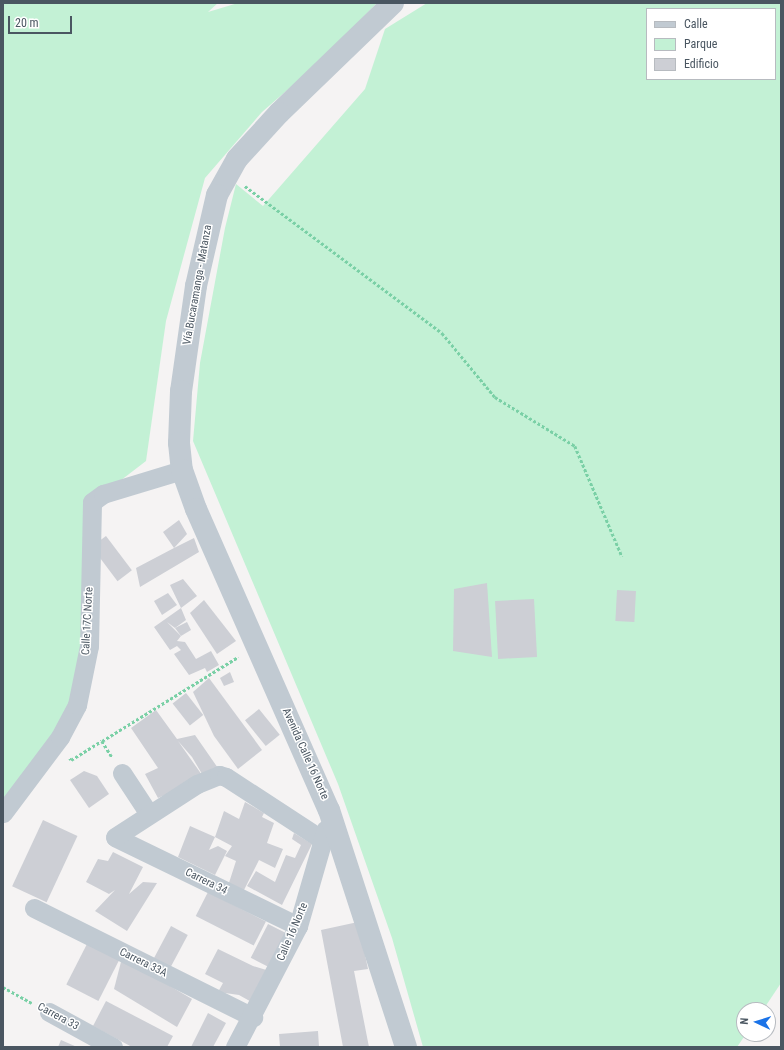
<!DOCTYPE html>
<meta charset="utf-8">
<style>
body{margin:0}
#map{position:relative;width:784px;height:1050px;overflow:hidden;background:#f5f3f3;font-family:"Roboto Condensed",sans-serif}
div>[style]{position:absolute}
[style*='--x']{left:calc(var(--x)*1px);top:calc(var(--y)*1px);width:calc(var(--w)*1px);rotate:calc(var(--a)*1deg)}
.green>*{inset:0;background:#c3f1d5}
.building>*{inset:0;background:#cdcfd5;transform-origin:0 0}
.path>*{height:2.5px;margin-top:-1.25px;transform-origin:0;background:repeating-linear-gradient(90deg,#7ad0a6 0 3px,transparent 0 5px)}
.minor>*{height:19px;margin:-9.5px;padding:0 9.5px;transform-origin:9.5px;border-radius:9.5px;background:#c1cad2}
.tertiary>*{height:22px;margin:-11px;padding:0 11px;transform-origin:11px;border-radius:11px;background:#c1cad2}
span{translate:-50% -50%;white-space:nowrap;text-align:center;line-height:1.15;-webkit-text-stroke:3px #fff;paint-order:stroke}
.street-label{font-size:11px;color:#4a5661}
.frame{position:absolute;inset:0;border:4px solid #4a5661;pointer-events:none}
.legend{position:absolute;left:646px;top:8px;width:130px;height:72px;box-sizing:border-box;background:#fff;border:1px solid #b7bbc0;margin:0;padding:5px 7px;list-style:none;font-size:12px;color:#4a5661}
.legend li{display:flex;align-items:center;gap:8px;height:20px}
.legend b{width:20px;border:1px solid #b7bbc0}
.north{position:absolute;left:736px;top:1002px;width:40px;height:40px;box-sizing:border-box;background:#fff;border:1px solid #b7bbc0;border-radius:50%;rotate:274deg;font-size:11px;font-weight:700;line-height:16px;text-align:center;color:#4a5661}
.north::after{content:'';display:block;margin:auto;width:14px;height:18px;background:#1a73e8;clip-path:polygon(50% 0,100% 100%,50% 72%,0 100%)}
.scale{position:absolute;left:8px;top:16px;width:64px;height:18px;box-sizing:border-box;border:2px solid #4a5661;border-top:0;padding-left:5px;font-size:12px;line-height:14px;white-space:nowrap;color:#4a5661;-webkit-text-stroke:3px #fff;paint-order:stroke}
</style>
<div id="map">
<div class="green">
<div style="clip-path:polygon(3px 3px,218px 3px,208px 12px,238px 3px,377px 3px,315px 66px,262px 112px,205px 178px,166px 321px,146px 461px,103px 494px,77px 706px,3px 812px)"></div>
<div style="clip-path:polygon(evenodd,427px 3px,781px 3px,781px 983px,763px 1010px,744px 1010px,744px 1034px,746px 1034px,737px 1047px,423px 1047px,392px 938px,338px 784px,193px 441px,200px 363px,225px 228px,236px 184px,263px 206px,365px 89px,385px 29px,427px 3px,647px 9px,775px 9px,775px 79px,647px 79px,647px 9px)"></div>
</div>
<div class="building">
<div style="clip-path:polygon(179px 520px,187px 534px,174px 548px,194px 538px,199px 552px,140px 587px,136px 568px,174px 548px,163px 532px)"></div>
<div style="left:106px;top:536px;width:43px;height:18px;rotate:53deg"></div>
<div style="clip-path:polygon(183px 579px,197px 596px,181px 608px,186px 620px,175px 628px,167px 622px,181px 636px,177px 641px,185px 642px,196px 659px,211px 651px,219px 665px,207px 672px,205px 668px,189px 675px,174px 654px,181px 650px,177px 646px,170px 650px,154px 627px,181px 608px,170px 585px)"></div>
<div style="clip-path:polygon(487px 583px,492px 657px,453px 651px,454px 589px)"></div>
<div style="left:617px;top:590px;width:19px;height:31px;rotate:3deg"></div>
<div style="clip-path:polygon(168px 593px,177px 605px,162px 615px,154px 601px)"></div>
<div style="left:534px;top:599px;width:58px;height:39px;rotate:87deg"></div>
<div style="clip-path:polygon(204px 600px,236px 641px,217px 654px,190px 613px)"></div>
<div style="clip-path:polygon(187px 622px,191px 630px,181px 636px,175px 628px)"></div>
<div style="clip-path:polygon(230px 672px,234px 682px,224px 686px,220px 678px)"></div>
<div style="clip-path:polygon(209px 678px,262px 750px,238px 769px,214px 736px,193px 692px)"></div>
<div style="left:186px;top:693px;width:28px;height:17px;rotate:52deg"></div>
<div style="left:259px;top:709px;width:33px;height:18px;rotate:51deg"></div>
<div style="clip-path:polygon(evenodd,156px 710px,177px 739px,195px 735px,220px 771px,158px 798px,145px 774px,158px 768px,131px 728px,156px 710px,178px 741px,192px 757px,202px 774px,202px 775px,178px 741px)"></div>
<div style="clip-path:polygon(84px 771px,97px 776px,109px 794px,89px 808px,70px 780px)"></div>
<div style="clip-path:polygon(245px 802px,264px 813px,262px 817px,274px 823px,267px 843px,283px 849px,275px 868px,259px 860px,241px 896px,227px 889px,236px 861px,225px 856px,232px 846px,215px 837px,224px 811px,239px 819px)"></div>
<div style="left:43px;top:820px;width:38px;height:73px;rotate:25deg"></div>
<div style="clip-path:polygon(190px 826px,215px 837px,209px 850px,218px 846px,227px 851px,215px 875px,178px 857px)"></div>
<div style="clip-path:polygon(294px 833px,312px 844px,282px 905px,247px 886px,256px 871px,275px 882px,286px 855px,295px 858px,301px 845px,292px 839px)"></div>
<div style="clip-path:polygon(113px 852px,143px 867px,129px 894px,143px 882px,157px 883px,127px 931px,95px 911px,115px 890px,109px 894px,86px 882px,98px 859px,108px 861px)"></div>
<div style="left:208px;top:892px;width:65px;height:27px;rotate:27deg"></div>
<div style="clip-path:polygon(358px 922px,368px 969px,354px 971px,369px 1047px,343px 1047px,321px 930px)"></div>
<div style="left:268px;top:924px;width:25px;height:38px;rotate:27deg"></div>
<div style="left:171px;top:926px;width:19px;height:39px;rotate:28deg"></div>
<div style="left:89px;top:940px;width:36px;height:50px;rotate:27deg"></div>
<div style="clip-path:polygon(218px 949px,253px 966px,273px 972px,257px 1005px,239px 995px,218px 992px,223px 983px,205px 974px)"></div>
<div style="clip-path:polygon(122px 958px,192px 999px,177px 1027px,114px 989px)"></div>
<div style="clip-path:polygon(106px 1001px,173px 1036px,167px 1047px,132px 1047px,93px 1026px)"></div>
<div style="clip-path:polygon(208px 1013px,226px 1023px,213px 1047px,191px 1047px)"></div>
<div style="clip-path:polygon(318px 1031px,319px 1047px,280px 1047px,279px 1034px)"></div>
<div style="clip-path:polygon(61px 1040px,77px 1047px,58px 1047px)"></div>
</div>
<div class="path">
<div style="--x:245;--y:186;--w:246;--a:36.7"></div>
<div style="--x:442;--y:333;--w:83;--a:50.4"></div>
<div style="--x:495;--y:397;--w:94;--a:31.5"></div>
<div style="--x:575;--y:446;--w:120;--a:66.9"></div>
<div style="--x:102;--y:741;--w:160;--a:-31.7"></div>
<div style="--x:70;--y:758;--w:2;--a:63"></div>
<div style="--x:71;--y:760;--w:36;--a:-32"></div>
<div style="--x:102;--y:741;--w:19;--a:58"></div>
<div style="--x:3;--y:987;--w:33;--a:29"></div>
</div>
<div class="minor">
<div style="--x:122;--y:773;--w:49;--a:56.6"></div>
<div style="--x:3;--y:813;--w:95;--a:-53.1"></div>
<div style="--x:60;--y:737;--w:36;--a:-62"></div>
<div style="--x:77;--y:705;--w:60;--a:-78.5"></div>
<div style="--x:89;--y:646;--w:144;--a:-88.8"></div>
<div style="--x:92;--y:502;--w:14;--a:-36"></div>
<div style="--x:103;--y:494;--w:83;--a:-16.9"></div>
<div style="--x:34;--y:908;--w:245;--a:26.5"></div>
<div style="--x:298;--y:926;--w:203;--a:-154.1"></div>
<div style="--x:115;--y:837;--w:98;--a:-32.9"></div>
<div style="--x:197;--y:784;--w:24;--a:-22"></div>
<div style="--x:219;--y:775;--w:7;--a:16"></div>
<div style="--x:226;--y:777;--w:117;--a:33.1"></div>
<div style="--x:49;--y:1012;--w:73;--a:28.7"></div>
<div style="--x:235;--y:1047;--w:136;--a:-62.5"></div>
<div style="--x:298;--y:926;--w:101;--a:-73.9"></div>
</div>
<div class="tertiary">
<div style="--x:393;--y:3;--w:158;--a:136"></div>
<div style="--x:279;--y:113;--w:62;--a:132.4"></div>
<div style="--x:237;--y:159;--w:41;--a:119.1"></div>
<div style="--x:217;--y:195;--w:93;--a:103"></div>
<div style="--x:196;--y:286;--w:106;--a:98.1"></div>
<div style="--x:181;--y:391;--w:52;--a:92.2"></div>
<div style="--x:179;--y:443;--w:27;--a:84"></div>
<div style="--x:182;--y:470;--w:41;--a:70.3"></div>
<div style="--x:196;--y:509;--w:329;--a:66.2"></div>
<div style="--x:329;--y:810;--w:249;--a:72"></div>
</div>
<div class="street-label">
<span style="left:198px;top:285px;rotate:-80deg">Vía Bucaramanga - Matanza</span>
<span style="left:88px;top:621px;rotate:-87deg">Calle 17C Norte</span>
<span style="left:305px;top:754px;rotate:66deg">Avenida Calle 16 Norte</span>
<span style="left:206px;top:882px;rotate:26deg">Carrera 34</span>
<span style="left:293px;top:932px;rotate:-67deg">Calle 16 Norte</span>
<span style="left:143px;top:963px;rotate:26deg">Carrera 33A</span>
<span style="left:58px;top:1017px;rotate:28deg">Carrera 33</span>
</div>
<div class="frame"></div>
<ul class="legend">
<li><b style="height:5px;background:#c1cad2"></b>Calle</li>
<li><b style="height:11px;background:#c3f1d5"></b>Parque</li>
<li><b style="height:11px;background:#cdcfd5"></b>Edificio</li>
</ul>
<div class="north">N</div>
<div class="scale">20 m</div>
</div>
